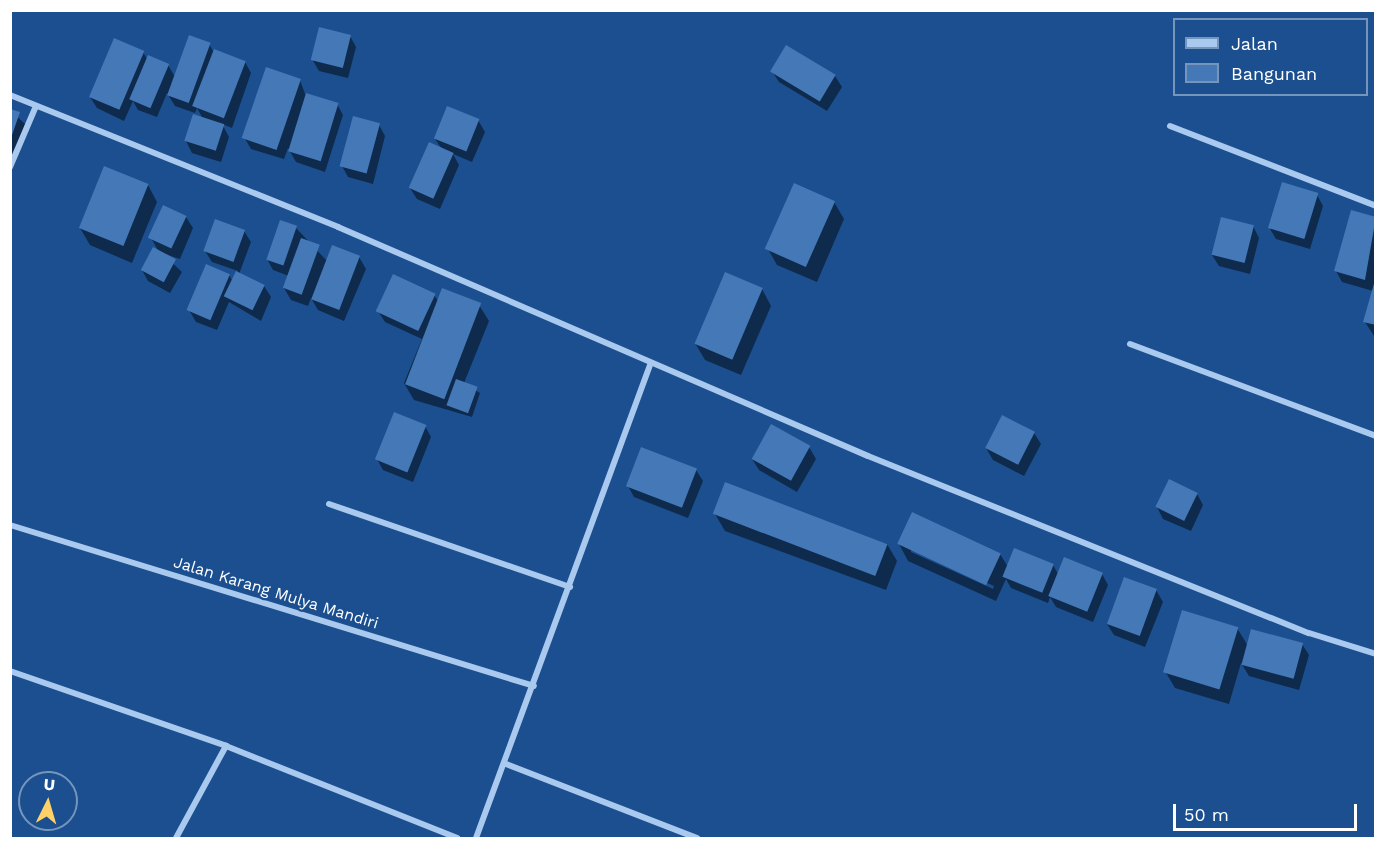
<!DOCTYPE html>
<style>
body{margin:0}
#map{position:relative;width:1386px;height:849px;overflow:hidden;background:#1b4f8f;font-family:"Work Sans",sans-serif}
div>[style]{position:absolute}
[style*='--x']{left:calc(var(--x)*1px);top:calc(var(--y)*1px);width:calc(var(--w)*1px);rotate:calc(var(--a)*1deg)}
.shadow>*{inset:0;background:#0007}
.building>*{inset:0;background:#4478b7;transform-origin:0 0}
.street>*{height:6px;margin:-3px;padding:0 3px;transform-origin:3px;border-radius:3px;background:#a9c9ee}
span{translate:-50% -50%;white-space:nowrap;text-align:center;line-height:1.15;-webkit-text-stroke:4.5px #1b4f8f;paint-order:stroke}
.street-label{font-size:16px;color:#fff}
.frame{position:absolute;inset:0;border:12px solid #fff;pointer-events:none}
.legend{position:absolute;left:1173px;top:18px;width:195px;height:78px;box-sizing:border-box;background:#1b4f8f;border:2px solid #7695bc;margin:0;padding:8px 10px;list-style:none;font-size:18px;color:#fff}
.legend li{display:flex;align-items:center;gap:12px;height:30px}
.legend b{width:30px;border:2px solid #7695bc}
.north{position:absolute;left:18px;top:771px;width:60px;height:60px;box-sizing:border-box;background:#1b4f8f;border:2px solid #7695bc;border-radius:50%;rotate:5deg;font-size:16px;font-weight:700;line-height:24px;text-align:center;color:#fff}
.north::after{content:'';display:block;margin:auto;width:21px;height:27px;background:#ffd166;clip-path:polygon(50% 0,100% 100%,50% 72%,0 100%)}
.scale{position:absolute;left:1173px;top:804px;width:184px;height:27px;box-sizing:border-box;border:3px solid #fff;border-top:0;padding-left:8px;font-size:18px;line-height:21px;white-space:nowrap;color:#fff;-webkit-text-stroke:4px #1b4f8f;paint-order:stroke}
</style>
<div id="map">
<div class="shadow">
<div style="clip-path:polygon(350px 36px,356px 47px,348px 78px,319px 71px,312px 59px)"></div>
<div style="clip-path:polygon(209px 44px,214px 53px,245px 62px,251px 73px,232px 128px,222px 124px,229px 137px,221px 162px,192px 153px,186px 141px,203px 119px,197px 108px,195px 113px,175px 106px,167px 93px,157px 117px,138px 110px,133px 101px,124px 121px,97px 108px,90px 97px,143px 52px,148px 61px,168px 65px,175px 77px)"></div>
<div style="clip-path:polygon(772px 71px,835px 76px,842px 87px,827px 111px,779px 82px)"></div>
<div style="clip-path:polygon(300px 80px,305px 94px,337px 104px,343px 115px,325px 172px,296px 162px,288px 148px,284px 159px,251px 149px,244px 137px)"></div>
<div style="clip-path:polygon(10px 110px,25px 124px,10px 168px)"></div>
<div style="clip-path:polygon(478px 120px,485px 132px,472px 162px,453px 154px,459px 165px,440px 209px,417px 199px,410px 188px,442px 149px,435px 139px)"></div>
<div style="clip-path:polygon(379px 125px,385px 136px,373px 184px,348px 177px,342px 166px)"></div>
<div style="clip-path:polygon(148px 185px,157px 202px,132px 263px,90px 245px,80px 228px)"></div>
<div style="clip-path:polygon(1317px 195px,1323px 206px,1310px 249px,1276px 239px,1269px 227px)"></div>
<div style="clip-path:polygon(834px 202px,844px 219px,817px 282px,777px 265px,768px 249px)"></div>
<div style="clip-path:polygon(186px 217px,193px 228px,180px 259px,162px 253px,182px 272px,170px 293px,148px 281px,142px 270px,159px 252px,151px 238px)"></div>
<div style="clip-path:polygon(1376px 218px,1376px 339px,1365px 322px,1373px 291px,1342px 282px,1336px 271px)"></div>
<div style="clip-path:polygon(1253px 226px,1259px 238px,1250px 274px,1219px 266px,1212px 255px)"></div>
<div style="clip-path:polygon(296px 228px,327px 261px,359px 257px,366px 269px,344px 321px,318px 310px,311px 298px,308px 306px,291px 300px,284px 288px,289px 276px,273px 270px,267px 259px)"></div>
<div style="clip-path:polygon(244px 231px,251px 242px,239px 274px,264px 286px,271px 297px,261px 321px,229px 302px,217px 330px,196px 322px,189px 310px,229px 275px,233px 282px,238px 271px,212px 262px,205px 251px)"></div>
<div style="clip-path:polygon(762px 289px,771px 306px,741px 375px,705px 360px,695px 343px)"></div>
<div style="clip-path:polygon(434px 295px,438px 301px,479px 305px,489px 321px,464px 383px,480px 393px,472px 417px,414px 400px,404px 383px,422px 339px,385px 322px,378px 311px)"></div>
<div style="clip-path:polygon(425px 426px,431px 437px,413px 482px,383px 470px,377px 459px)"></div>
<div style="clip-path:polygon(772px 426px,809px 447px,816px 459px,797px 492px,759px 470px,752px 459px)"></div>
<div style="clip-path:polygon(1034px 433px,1041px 444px,1024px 476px,993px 460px,986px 448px)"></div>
<div style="clip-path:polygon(696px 470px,703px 481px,688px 518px,634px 497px,628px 486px)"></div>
<div style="clip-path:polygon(1197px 494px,1203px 505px,1191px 531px,1163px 519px,1157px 507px)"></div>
<div style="clip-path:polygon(715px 514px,887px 544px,897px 561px,886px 590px,725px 531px)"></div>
<div style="clip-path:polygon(evenodd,899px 544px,1000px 554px,1008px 567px,1053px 565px,1058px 574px,1102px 574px,1108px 585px,1093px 622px,1056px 607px,1050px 597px,1048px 603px,1011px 588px,1006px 579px,996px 601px,908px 561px,899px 544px,911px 549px,994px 586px,993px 589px,911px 552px,911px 549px)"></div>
<div style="clip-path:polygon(1156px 590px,1163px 602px,1145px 647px,1114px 635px,1107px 624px)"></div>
<div style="clip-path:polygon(1237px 628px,1248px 646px,1302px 644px,1309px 655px,1299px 690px,1249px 676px,1241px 663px,1229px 704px,1175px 688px,1165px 671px)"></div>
</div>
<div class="building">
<div style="left:319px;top:27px;width:33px;height:34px;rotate:14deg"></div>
<div style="left:189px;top:35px;width:23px;height:64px;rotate:20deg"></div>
<div style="left:114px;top:38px;width:33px;height:64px;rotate:23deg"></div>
<div style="left:786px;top:45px;width:58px;height:31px;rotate:31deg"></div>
<div style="left:214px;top:49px;width:34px;height:61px;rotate:21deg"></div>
<div style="left:148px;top:55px;width:23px;height:48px;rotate:23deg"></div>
<div style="left:266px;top:67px;width:37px;height:75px;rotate:19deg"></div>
<div style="left:306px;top:93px;width:34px;height:61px;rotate:17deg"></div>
<div style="left:447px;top:106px;width:35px;height:35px;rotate:22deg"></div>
<div style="clip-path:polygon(10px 109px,20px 112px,11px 138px,10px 138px)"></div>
<div style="left:193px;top:114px;width:33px;height:28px;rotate:18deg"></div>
<div style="left:353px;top:116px;width:28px;height:52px;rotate:15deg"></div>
<div style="left:429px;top:142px;width:27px;height:50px;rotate:24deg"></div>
<div style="left:104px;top:166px;width:48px;height:67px;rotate:22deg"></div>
<div style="left:1282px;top:182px;width:38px;height:48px;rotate:17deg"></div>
<div style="left:794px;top:183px;width:45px;height:72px;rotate:24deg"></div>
<div style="left:163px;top:205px;width:26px;height:36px;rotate:25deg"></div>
<div style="clip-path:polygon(1351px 210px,1376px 217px,1365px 280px,1334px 271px)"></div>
<div style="left:1221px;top:217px;width:34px;height:39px;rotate:14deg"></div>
<div style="left:215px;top:219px;width:32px;height:34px;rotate:20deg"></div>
<div style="left:280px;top:220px;width:18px;height:42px;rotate:19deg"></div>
<div style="left:301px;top:238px;width:20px;height:53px;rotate:20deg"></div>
<div style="left:332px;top:245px;width:30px;height:58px;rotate:21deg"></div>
<div style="left:153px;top:247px;width:26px;height:26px;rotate:28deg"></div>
<div style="left:206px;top:264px;width:26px;height:50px;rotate:23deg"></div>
<div style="left:236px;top:271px;width:32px;height:28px;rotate:26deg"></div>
<div style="left:725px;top:272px;width:41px;height:78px;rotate:23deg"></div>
<div style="left:393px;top:274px;width:47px;height:41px;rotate:25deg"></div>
<div style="clip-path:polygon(1375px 280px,1376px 280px,1376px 325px,1363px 322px)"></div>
<div style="left:442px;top:288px;width:42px;height:103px;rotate:21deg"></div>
<div style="left:456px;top:379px;width:23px;height:28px;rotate:20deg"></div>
<div style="left:394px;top:412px;width:35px;height:51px;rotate:22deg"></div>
<div style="left:1002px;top:415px;width:37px;height:37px;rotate:27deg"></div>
<div style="left:771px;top:424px;width:45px;height:40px;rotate:29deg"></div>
<div style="left:641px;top:447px;width:60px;height:42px;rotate:21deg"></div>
<div style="left:1169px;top:479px;width:32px;height:31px;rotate:26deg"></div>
<div style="left:725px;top:482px;width:174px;height:34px;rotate:21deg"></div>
<div style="left:912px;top:512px;width:98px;height:35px;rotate:25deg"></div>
<div style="left:1014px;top:548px;width:43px;height:31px;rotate:22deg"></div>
<div style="left:1064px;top:557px;width:42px;height:42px;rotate:22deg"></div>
<div style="left:1124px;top:577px;width:35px;height:50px;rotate:20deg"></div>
<div style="left:1182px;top:610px;width:59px;height:65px;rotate:17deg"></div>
<div style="left:1251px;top:629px;width:54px;height:37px;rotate:15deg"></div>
</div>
<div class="street">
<div style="--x:10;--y:95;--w:354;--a:21.9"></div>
<div style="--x:338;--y:227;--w:577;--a:23.37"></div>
<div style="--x:868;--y:456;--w:475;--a:21.9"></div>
<div style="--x:1309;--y:633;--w:70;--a:17.4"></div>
<div style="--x:1170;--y:126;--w:221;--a:21.2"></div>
<div style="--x:10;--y:167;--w:66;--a:-66.9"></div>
<div style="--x:1130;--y:344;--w:263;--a:20.5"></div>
<div style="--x:329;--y:504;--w:255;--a:19"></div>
<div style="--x:10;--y:525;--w:548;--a:17.08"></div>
<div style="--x:10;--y:671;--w:229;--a:19.1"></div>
<div style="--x:226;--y:746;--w:249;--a:21.7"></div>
<div style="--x:506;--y:764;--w:205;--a:21.2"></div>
<div style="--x:176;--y:838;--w:105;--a:-61.5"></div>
<div style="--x:476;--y:838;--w:504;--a:-69.8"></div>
</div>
<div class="street-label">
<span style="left:276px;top:593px;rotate:17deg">Jalan Karang Mulya Mandiri</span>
</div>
<div class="frame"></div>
<ul class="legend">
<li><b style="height:8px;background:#a9c9ee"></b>Jalan</li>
<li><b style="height:16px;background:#4478b7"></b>Bangunan</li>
</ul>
<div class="north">U</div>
<div class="scale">50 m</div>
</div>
